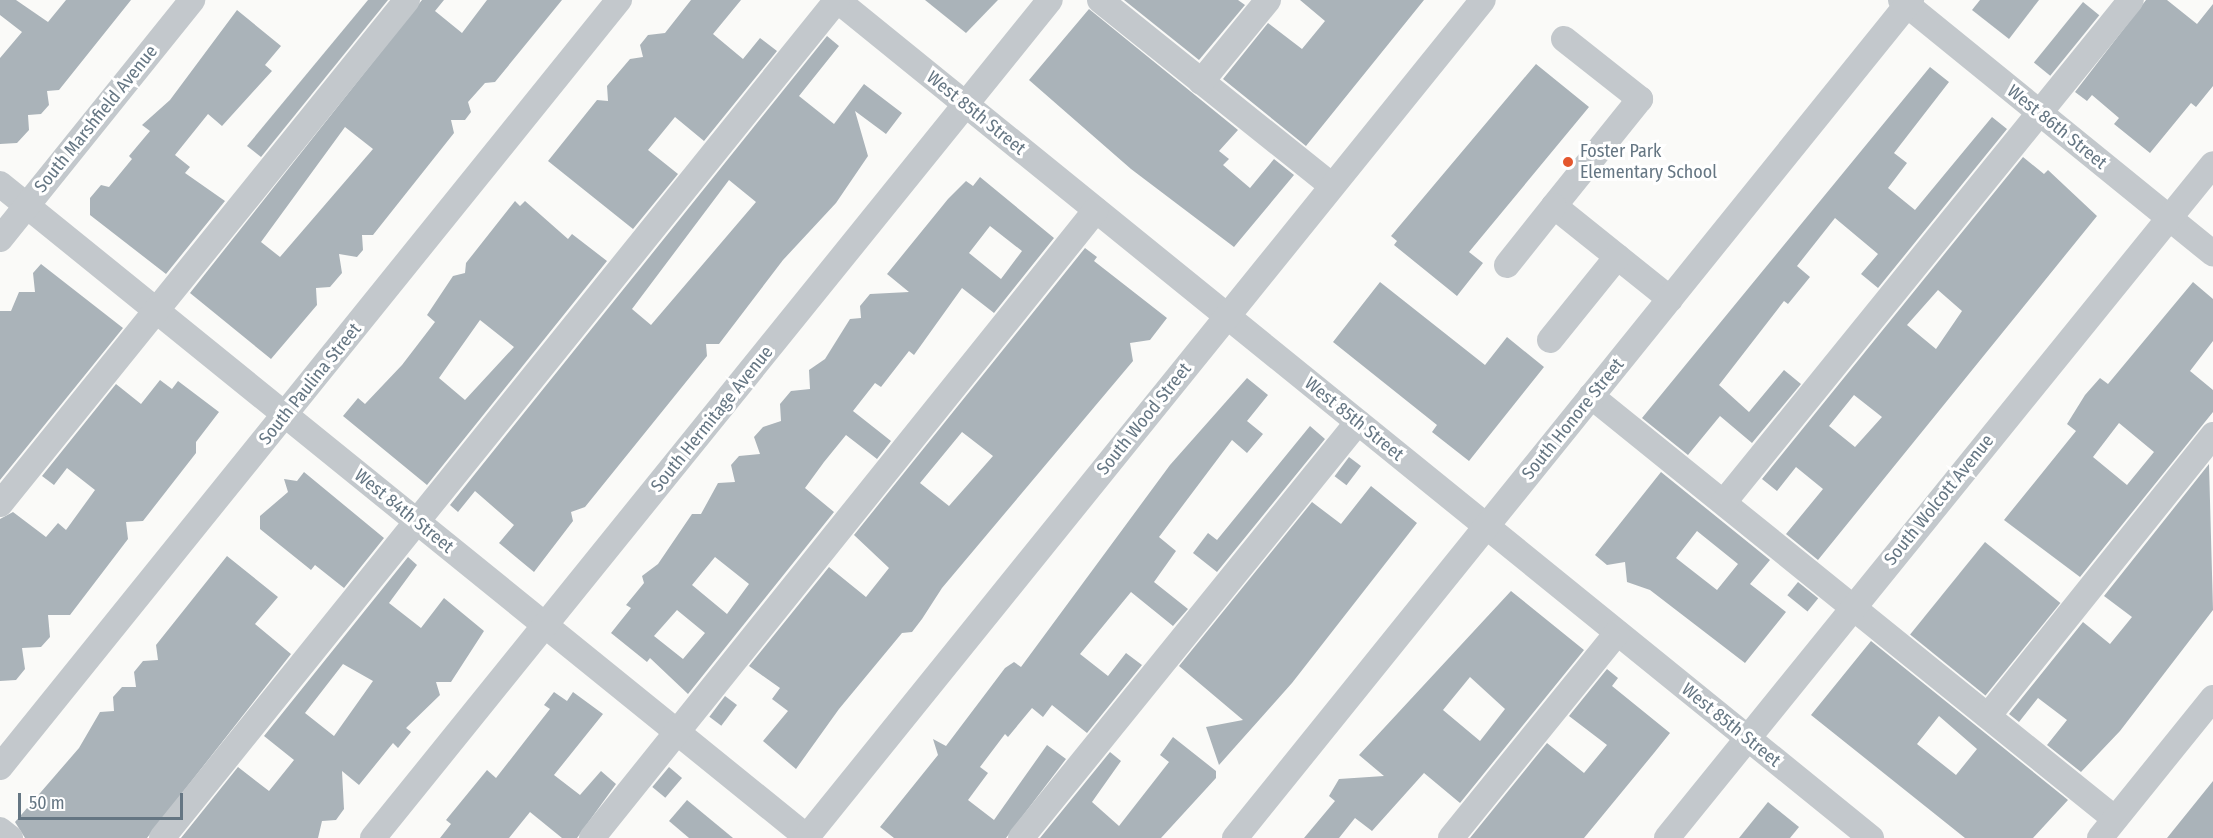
<!DOCTYPE html>
<style>
body{margin:0}
#map{position:relative;width:2213px;height:838px;overflow:hidden;background:#fafaf8;font-family:"Fira Sans Condensed",sans-serif}
div>[style]{position:absolute}
[style*='--x']{left:calc(var(--x)*1px);top:calc(var(--y)*1px);width:calc(var(--w)*1px);rotate:calc(var(--a)*1deg)}
.building>*{inset:0;background:#aab3b9;transform-origin:0 0}
.minor>*{height:26px;margin:-13px;padding:0 13px;transform-origin:13px;border-radius:13px;background:#c3c8cc}
.dots>*{width:16px;height:16px;translate:-50% -50%;box-sizing:border-box;border:3px solid #fff;border-radius:50%}
span{translate:-50% -50%;white-space:nowrap;text-align:center;line-height:1.15;-webkit-text-stroke:6px #fff;paint-order:stroke}
.street-label{font-size:18px;color:#657683}
.poi-label{font-size:18px;color:#657683}
.left{translate:0 -50%;text-align:left}
.scale{position:absolute;left:18px;top:793px;width:165px;height:27px;box-sizing:border-box;border:3px solid #657683;border-top:0;padding-left:8px;font-size:18px;line-height:21px;white-space:nowrap;color:#657683;-webkit-text-stroke:4px #fff;paint-order:stroke}
</style>
<div id="map">
<div class="building">
<div style="clip-path:polygon(0 0,16px 0,48px 22px,66px 0,131px 0,59px 90px,47px 91px,49px 105px,41px 114px,28px 115px,29px 130px,17px 143px,0 144px,0 58px,22px 32px,0 15px)"></div>
<div style="clip-path:polygon(368px 0,388px 0,261px 157px,247px 146px)"></div>
<div style="clip-path:polygon(evenodd,422px 0,444px 0,435px 11px,462px 33px,487px 0,562px 0,495px 82px,485px 83px,468px 102px,471px 112px,465px 120px,451px 120px,454px 133px,373px 235px,362px 235px,363px 250px,357px 257px,339px 254px,342px 273px,330px 287px,316px 288px,317px 305px,271px 359px,190px 293px,422px 0,345px 127px,373px 149px,280px 257px,261px 242px,345px 127px)"></div>
<div style="clip-path:polygon(691px 0,741px 0,713px 34px,743px 59px,760px 38px,777px 51px,704px 141px,675px 117px,648px 150px,678px 174px,633px 229px,548px 161px,597px 100px,608px 101px,607px 86px,630px 59px,643px 57px,640px 45px,648px 35px,665px 33px)"></div>
<div style="clip-path:polygon(925px 0,998px 0,966px 33px)"></div>
<div style="clip-path:polygon(1124px 0,1238px 0,1245px 5px,1199px 60px)"></div>
<div style="clip-path:polygon(1300px 0,1424px 0,1306px 146px,1223px 79px,1268px 23px,1302px 49px,1325px 21px)"></div>
<div style="clip-path:polygon(1980px 0,2039px 0,2009px 39px,1972px 10px)"></div>
<div style="clip-path:polygon(2146px 0,2167px 0,2197px 24px,2213px 4px,2213px 86px,2196px 107px,2191px 103px,2150px 153px,2114px 124px,2119px 118px,2092px 95px,2087px 101px,2075px 92px)"></div>
<div style="left:2083px;top:2px;width:21px;height:78px;rotate:39deg"></div>
<div style="clip-path:polygon(1089px 9px,1238px 130px,1219px 151px,1229px 159px,1223px 165px,1250px 188px,1274px 159px,1294px 175px,1234px 247px,1131px 169px,1029px 80px)"></div>
<div style="clip-path:polygon(237px 10px,281px 46px,265px 65px,272px 71px,222px 126px,208px 114px,175px 155px,190px 167px,185px 173px,225px 201px,166px 274px,90px 215px,90px 198px,101px 185px,109px 187px,132px 159px,129px 156px,150px 131px,142px 125px,170px 100px)"></div>
<div style="clip-path:polygon(evenodd,827px 36px,839px 46px,799px 96px,834px 124px,864px 84px,902px 113px,886px 134px,855px 111px,868px 156px,836px 203px,783px 260px,719px 344px,706px 344px,707px 356px,585px 507px,571px 512px,573px 521px,534px 572px,499px 543px,514px 525px,475px 491px,458px 512px,450px 505px,827px 36px,729px 180px,756px 202px,651px 325px,632px 309px,729px 180px)"></div>
<div style="clip-path:polygon(1536px 64px,1589px 107px,1469px 252px,1483px 263px,1457px 296px,1394px 245px,1397px 241px,1391px 236px)"></div>
<div style="clip-path:polygon(1930px 67px,1949px 82px,1894px 153px,1907px 163px,1888px 188px,1915px 210px,1992px 117px,2007px 129px,1878px 288px,1861px 274px,1878px 254px,1835px 218px,1797px 266px,1810px 277px,1788px 304px,1784px 301px,1719px 385px,1749px 412px,1784px 370px,1801px 384px,1752px 443px,1720px 416px,1688px 455px,1642px 418px)"></div>
<div style="clip-path:polygon(evenodd,2023px 157px,2044px 174px,2048px 170px,2097px 216px,1818px 560px,1786px 534px,1823px 489px,1796px 467px,1777px 491px,1762px 479px,2023px 157px,1938px 290px,1962px 311px,1936px 349px,1907px 325px,1938px 290px,2023px 157px,1854px 395px,1882px 417px,1855px 447px,1829px 426px,1854px 395px)"></div>
<div style="clip-path:polygon(evenodd,980px 177px,1054px 238px,994px 313px,962px 288px,914px 355px,909px 351px,881px 387px,875px 383px,853px 411px,891px 441px,877px 459px,846px 435px,824px 462px,805px 488px,834px 512px,688px 694px,650px 658px,647px 662px,611px 633px,631px 608px,626px 605px,644px 583px,642px 576px,658px 564px,692px 514px,701px 514px,718px 483px,735px 482px,731px 465px,739px 456px,760px 454px,754px 437px,763px 427px,781px 421px,780px 404px,791px 391px,810px 389px,809px 370px,825px 359px,850px 319px,861px 318px,860px 306px,870px 294px,909px 292px,887px 274px,948px 199px,966px 181px,973px 186px,980px 177px,990px 226px,1022px 251px,1001px 279px,969px 253px,990px 226px,980px 177px,715px 557px,749px 584px,727px 614px,692px 585px,715px 557px,980px 177px,677px 610px,705px 633px,683px 659px,654px 636px,677px 610px)"></div>
<div style="clip-path:polygon(evenodd,515px 201px,520px 206px,525px 201px,568px 239px,572px 234px,607px 261px,427px 485px,343px 416px,358px 398px,365px 404px,402px 365px,435px 322px,427px 315px,453px 276px,465px 273px,466px 263px,515px 201px,480px 320px,514px 347px,465px 400px,439px 378px,480px 320px)"></div>
<div style="clip-path:polygon(evenodd,1085px 248px,1097px 257px,1094px 261px,1167px 318px,1150px 340px,1130px 343px,1133px 361px,942px 588px,922px 619px,912px 632px,902px 633px,839px 709px,796px 769px,763px 741px,788px 711px,772px 699px,780px 688px,749px 666px,829px 567px,866px 597px,889px 568px,854px 535px,1085px 248px,962px 432px,993px 456px,949px 506px,920px 483px,962px 432px)"></div>
<div style="clip-path:polygon(41px 264px,123px 328px,0 480px,0 311px,11px 311px,19px 292px,35px 292px,33px 273px)"></div>
<div style="clip-path:polygon(1380px 282px,1485px 365px,1507px 337px,1544px 367px,1469px 461px,1432px 432px,1437px 425px,1333px 342px)"></div>
<div style="clip-path:polygon(evenodd,2193px 282px,2213px 299px,2213px 341px,2190px 371px,2213px 390px,2213px 412px,2080px 577px,2004px 520px,2076px 431px,2067px 424px,2085px 395px,2100px 378px,2108px 384px,2193px 282px,2119px 423px,2154px 452px,2127px 485px,2093px 457px,2119px 423px)"></div>
<div style="clip-path:polygon(1247px 378px,1268px 395px,1247px 421px,1263px 434px,1247px 453px,1232px 440px,1159px 537px,1176px 551px,1154px 582px,1188px 609px,1173px 626px,1131px 592px,1080px 654px,1108px 676px,1126px 653px,1142px 665px,1087px 733px,1052px 705px,1043px 717px,1032px 708px,1008px 737px,1005px 734px,980px 767px,988px 773px,968px 800px,994px 820px,1047px 745px,1066px 759px,1006px 838px,894px 838px,880px 827px,938px 755px,933px 739px,946px 746px,1005px 668px,1014px 662px,1021px 667px,1170px 465px)"></div>
<div style="clip-path:polygon(160px 380px,172px 389px,178px 381px,219px 412px,196px 442px,196px 453px,143px 521px,126px 522px,128px 539px,70px 615px,48px 615px,50px 637px,41px 647px,22px 648px,25px 669px,16px 680px,0 681px,0 519px,13px 512px,46px 537px,58px 523px,66px 530px,95px 490px,67px 468px,54px 485px,42px 476px,116px 384px,141px 404px)"></div>
<div style="clip-path:polygon(1310px 426px,1325px 439px,1217px 572px,1193px 553px,1208px 533px,1217px 540px)"></div>
<div style="left:1349px;top:457px;width:15px;height:24px;rotate:37deg"></div>
<div style="clip-path:polygon(2209px 464px,2213px 610px,2120px 731px,2081px 772px,2047px 745px,2067px 720px,2038px 698px,2019px 722px,2009px 714px,2083px 622px,2110px 644px,2132px 617px,2104px 596px)"></div>
<div style="clip-path:polygon(304px 472px,384px 538px,344px 588px,315px 565px,311px 570px,260px 529px,260px 516px,288px 492px,284px 479px,297px 481px)"></div>
<div style="clip-path:polygon(evenodd,1661px 472px,1770px 560px,1750px 584px,1786px 612px,1745px 663px,1650px 590px,1627px 582px,1625px 562px,1607px 565px,1595px 555px,1661px 472px,1697px 531px,1738px 564px,1717px 590px,1676px 558px,1697px 531px)"></div>
<div style="clip-path:polygon(1371px 486px,1417px 523px,1292px 683px,1219px 765px,1206px 727px,1243px 720px,1179px 666px,1312px 502px,1341px 524px)"></div>
<div style="left:1985px;top:542px;width:97px;height:119px;rotate:39deg"></div>
<div style="clip-path:polygon(227px 556px,278px 597px,255px 624px,291px 654px,147px 838px,25px 838px,15px 822px,79px 748px,100px 712px,114px 711px,113px 697px,122px 687px,136px 687px,134px 672px,143px 661px,158px 660px,156px 645px)"></div>
<div style="clip-path:polygon(evenodd,408px 557px,417px 565px,389px 603px,421px 628px,444px 598px,484px 631px,451px 682px,436px 682px,440px 695px,406px 728px,411px 732px,398px 748px,393px 743px,359px 785px,342px 771px,344px 809px,336px 820px,322px 821px,318px 838px,181px 838px,238px 767px,269px 791px,294px 760px,264px 736px,408px 557px,343px 664px,373px 681px,334px 736px,305px 713px,343px 664px)"></div>
<div style="left:1798px;top:582px;width:26px;height:17px;rotate:39deg"></div>
<div style="clip-path:polygon(evenodd,1511px 591px,1584px 650px,1460px 803px,1424px 773px,1372px 831px,1355px 818px,1339px 838px,1304px 838px,1335px 801px,1329px 796px,1339px 779px,1384px 776px,1359px 755px,1511px 591px,1470px 677px,1505px 709px,1480px 741px,1443px 710px,1470px 677px)"></div>
<div style="clip-path:polygon(evenodd,1871px 641px,2068px 800px,2033px 838px,1965px 838px,1811px 715px,1871px 641px,1939px 716px,1977px 749px,1956px 775px,1917px 744px,1939px 716px)"></div>
<div style="clip-path:polygon(1607px 669px,1618px 678px,1612px 686px,1670px 733px,1654px 753px,1584px 838px,1470px 838px,1547px 743px,1584px 773px,1607px 745px,1569px 716px)"></div>
<div style="clip-path:polygon(554px 692px,567px 701px,573px 692px,603px 714px,554px 775px,580px 795px,601px 771px,616px 784px,577px 838px,562px 838px,530px 812px,509px 838px,440px 838px,451px 824px,446px 820px,487px 770px,496px 778px,528px 737px,550px 709px,544px 705px)"></div>
<div style="left:725px;top:696px;width:15px;height:26px;rotate:37deg"></div>
<div style="clip-path:polygon(1173px 737px,1216px 771px,1216px 778px,1161px 838px,1040px 838px,1110px 752px,1121px 761px,1092px 802px,1119px 826px,1169px 762px,1160px 755px)"></div>
<div style="left:669px;top:767px;width:17px;height:26px;rotate:40deg"></div>
<div style="clip-path:polygon(2213px 781px,2213px 838px,2167px 838px,2188px 812px)"></div>
<div style="clip-path:polygon(687px 800px,733px 838px,689px 838px,669px 821px)"></div>
<div style="clip-path:polygon(1768px 802px,1799px 827px,1790px 838px,1739px 838px)"></div>
</div>
<div class="minor">
<div style="--x:837;--y:0;--w:1331;--a:39.02"></div>
<div style="--x:1100;--y:0;--w:297;--a:38.7"></div>
<div style="--x:1901;--y:0;--w:402;--a:39.1"></div>
<div style="--x:1564;--y:39;--w:97;--a:38.3"></div>
<div style="--x:1640;--y:99;--w:137;--a:128.8"></div>
<div style="--x:1554;--y:206;--w:149;--a:38.7"></div>
<div style="--x:1201;--y:82;--w:106;--a:-50.7"></div>
<div style="--x:0;--y:184;--w:1040;--a:38.99"></div>
<div style="--x:0;--y:239;--w:307;--a:-51.2"></div>
<div style="--x:1507;--y:265;--w:75;--a:-51.5"></div>
<div style="--x:1550;--y:340;--w:107;--a:-51.1"></div>
<div style="--x:1591;--y:396;--w:673;--a:38.91"></div>
<div style="--x:1724;--y:502;--w:646;--a:-50.97"></div>
<div style="--x:0;--y:504;--w:648;--a:-51.08"></div>
<div style="--x:1988;--y:716;--w:360;--a:-51.3"></div>
<div style="--x:0;--y:767;--w:986;--a:-51.1"></div>
<div style="--x:0;--y:830;--w:13;--a:39"></div>
<div style="--x:162;--y:838;--w:1076;--a:-51.15"></div>
<div style="--x:373;--y:838;--w:1077;--a:-51.07"></div>
<div style="--x:592;--y:838;--w:805;--a:-51.25"></div>
<div style="--x:806;--y:838;--w:1077;--a:-51.07"></div>
<div style="--x:1021;--y:838;--w:535;--a:-50.99"></div>
<div style="--x:1235;--y:838;--w:1077;--a:-51.11"></div>
<div style="--x:1451;--y:838;--w:264;--a:-51"></div>
<div style="--x:1667;--y:838;--w:867;--a:-50.99"></div>
<div style="--x:2100;--y:838;--w:180;--a:-51.1"></div>
</div>
<div class="dots">
<div style="left:1568px;top:162px;background:#e4572e"></div>
</div>
<div class="street-label">
<span style="left:976px;top:113px;rotate:39deg">West 85th Street</span>
<span style="left:96px;top:119px;rotate:-51deg">South Marshfield Avenue</span>
<span style="left:2057px;top:127px;rotate:39deg">West 86th Street</span>
<span style="left:310px;top:384px;rotate:-51deg">South Paulina Street</span>
<span style="left:712px;top:419px;rotate:-51deg">South Hermitage Avenue</span>
<span style="left:1144px;top:419px;rotate:-51deg">South Wood Street</span>
<span style="left:1354px;top:419px;rotate:39deg">West 85th Street</span>
<span style="left:1573px;top:419px;rotate:-51deg">South Honore Street</span>
<span style="left:1939px;top:500px;rotate:-51deg">South Wolcott Avenue</span>
<span style="left:404px;top:511px;rotate:39deg">West 84th Street</span>
<span style="left:1731px;top:725px;rotate:39deg">West 85th Street</span>
</div>
<div class="poi-label">
<span class="left" style="left:1580px;top:162px">Foster Park<br>Elementary School</span>
</div>
<div class="scale">50 m</div>
</div>
